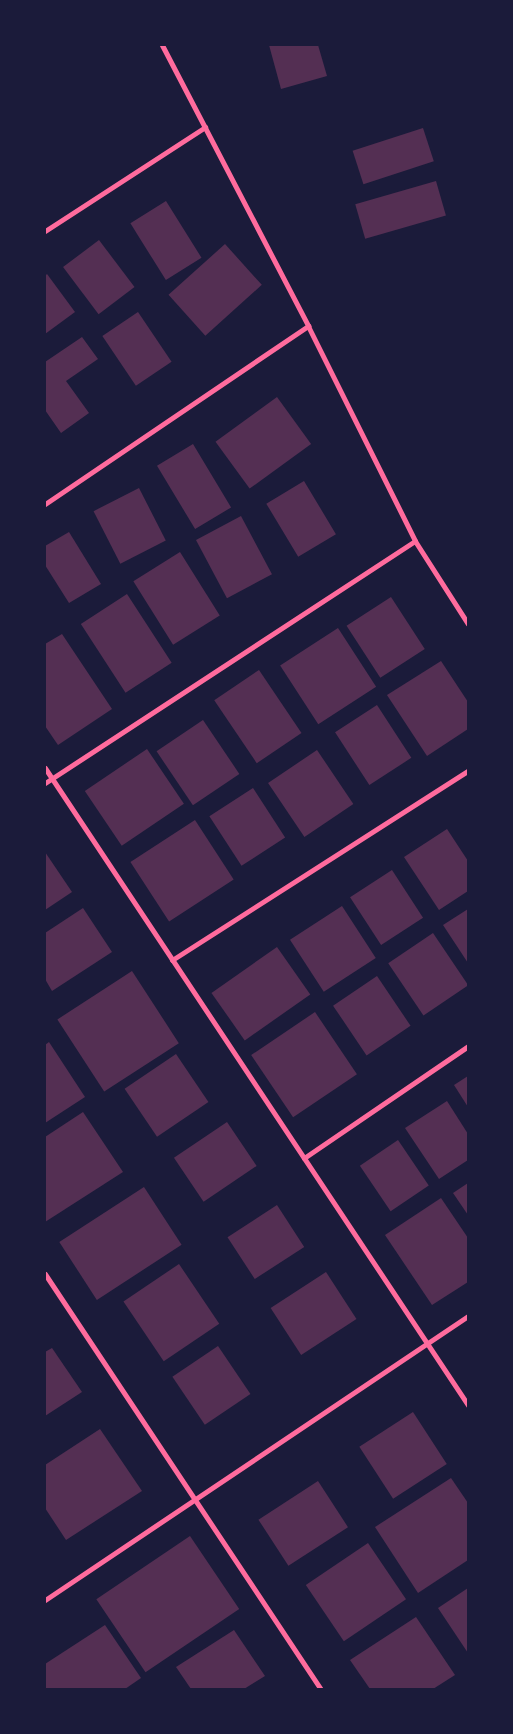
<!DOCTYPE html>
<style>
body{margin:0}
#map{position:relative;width:513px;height:1734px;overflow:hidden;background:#1b1b3a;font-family:Karla,sans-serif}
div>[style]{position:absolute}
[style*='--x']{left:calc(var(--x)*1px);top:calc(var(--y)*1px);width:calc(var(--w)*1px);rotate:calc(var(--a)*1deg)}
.building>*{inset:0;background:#542f53;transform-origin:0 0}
.minor>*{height:5px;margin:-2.5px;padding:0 2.5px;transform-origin:2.5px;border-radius:2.5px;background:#ff6b9d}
span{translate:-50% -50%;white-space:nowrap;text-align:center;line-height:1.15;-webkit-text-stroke:5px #1b1b3a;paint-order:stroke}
.frame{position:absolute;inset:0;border:46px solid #1b1b3a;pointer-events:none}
</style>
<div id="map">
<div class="building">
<div style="clip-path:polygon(269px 45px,318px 45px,327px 76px,281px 89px)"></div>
<div style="left:423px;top:128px;width:35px;height:74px;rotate:72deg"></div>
<div style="left:436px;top:181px;width:36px;height:84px;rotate:74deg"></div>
<div style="left:166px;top:201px;width:67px;height:42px;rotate:58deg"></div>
<div style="left:99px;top:240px;width:59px;height:45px;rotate:53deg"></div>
<div style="left:225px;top:244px;width:55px;height:76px;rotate:48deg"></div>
<div style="clip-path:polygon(47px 274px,75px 312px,45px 334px,45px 276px)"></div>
<div style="left:138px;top:312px;width:60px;height:43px;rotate:56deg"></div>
<div style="clip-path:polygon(82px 337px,98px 359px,66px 381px,89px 413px,61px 433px,45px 410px,45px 362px)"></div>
<div style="left:277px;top:397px;width:58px;height:76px;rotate:54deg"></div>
<div style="left:193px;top:444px;width:74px;height:42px;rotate:59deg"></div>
<div style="left:304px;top:481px;width:62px;height:44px;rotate:59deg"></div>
<div style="left:139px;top:488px;width:59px;height:51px;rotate:63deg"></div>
<div style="left:241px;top:516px;width:66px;height:51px;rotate:62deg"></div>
<div style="clip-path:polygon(69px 532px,101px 584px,69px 603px,45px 565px,45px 546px)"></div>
<div style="left:180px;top:552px;width:75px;height:55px;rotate:58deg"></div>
<div style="left:127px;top:594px;width:82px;height:55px;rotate:57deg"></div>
<div style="left:391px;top:597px;width:62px;height:53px;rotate:57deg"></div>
<div style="left:338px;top:628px;width:70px;height:69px;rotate:57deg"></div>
<div style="clip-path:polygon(62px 634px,112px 709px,58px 745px,45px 726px,45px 644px)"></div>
<div style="clip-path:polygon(441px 661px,468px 702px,468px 729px,427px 756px,387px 695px)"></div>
<div style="left:259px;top:670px;width:76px;height:54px;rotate:56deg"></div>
<div style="left:377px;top:705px;width:63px;height:50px;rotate:57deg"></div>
<div style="left:203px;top:720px;width:65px;height:56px;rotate:56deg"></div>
<div style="left:147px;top:749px;width:66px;height:75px;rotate:56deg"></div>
<div style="left:317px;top:750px;width:65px;height:59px;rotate:56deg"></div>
<div style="left:253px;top:788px;width:59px;height:52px;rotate:57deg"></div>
<div style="left:195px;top:820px;width:71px;height:77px;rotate:57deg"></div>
<div style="clip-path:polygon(447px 829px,468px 861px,468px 891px,439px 910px,404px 857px)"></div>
<div style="clip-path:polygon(45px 852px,72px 892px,45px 910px)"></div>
<div style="left:392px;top:870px;width:57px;height:50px;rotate:57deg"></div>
<div style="left:342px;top:906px;width:62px;height:62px;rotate:57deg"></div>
<div style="clip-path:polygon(83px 908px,112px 952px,52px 991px,45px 979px,45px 933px)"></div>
<div style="clip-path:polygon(468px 909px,468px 963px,443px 925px)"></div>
<div style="left:433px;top:933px;width:63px;height:54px;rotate:56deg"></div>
<div style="left:277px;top:947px;width:58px;height:80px;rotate:55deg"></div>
<div style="left:132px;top:971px;width:86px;height:89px;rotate:57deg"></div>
<div style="left:377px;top:976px;width:60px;height:53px;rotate:56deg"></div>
<div style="left:315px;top:1012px;width:75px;height:77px;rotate:56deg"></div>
<div style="clip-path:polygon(49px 1042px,85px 1097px,45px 1123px,45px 1045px)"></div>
<div style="left:176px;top:1054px;width:58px;height:62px;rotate:56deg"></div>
<div style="clip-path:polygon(468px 1076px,468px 1107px,454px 1085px)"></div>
<div style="clip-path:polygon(447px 1101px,468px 1134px,468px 1160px,439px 1179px,405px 1128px)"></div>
<div style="clip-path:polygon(83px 1112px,123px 1172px,45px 1222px,45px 1137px)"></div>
<div style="left:227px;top:1122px;width:53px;height:64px;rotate:56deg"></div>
<div style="left:398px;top:1140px;width:55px;height:46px;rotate:56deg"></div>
<div style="clip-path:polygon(468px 1183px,468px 1215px,453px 1193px)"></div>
<div style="left:144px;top:1187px;width:69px;height:101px;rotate:57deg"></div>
<div style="clip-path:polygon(441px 1198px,468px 1238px,468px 1282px,432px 1305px,385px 1235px)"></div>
<div style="left:277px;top:1205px;width:50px;height:59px;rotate:57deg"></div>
<div style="left:179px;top:1264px;width:72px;height:67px;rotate:56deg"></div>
<div style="left:326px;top:1272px;width:56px;height:66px;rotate:57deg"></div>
<div style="left:218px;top:1346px;width:58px;height:55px;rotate:56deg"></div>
<div style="clip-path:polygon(52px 1348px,82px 1392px,45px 1416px,45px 1352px)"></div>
<div style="left:413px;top:1412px;width:62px;height:64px;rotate:57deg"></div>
<div style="clip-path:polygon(100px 1429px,142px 1491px,66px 1540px,45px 1508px,45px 1465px)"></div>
<div style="clip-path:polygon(451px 1478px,468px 1503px,468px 1560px,418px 1593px,375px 1527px)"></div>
<div style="left:318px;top:1481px;width:55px;height:71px;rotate:57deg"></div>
<div style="left:190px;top:1536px;width:88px;height:113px;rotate:56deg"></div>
<div style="left:368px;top:1543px;width:68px;height:75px;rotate:56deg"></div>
<div style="clip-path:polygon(468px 1588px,468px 1653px,438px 1608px)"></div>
<div style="clip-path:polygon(416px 1617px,455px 1675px,433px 1689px,370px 1689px,350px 1660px)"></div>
<div style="clip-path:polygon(105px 1625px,141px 1678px,125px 1689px,45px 1689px,45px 1664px)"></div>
<div style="clip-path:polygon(234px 1630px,265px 1676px,244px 1689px,191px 1689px,176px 1667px)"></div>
</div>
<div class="minor">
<div style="--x:162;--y:45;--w:317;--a:62.5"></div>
<div style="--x:308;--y:326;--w:240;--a:63.5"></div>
<div style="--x:415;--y:541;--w:98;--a:57.4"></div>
<div style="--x:45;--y:231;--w:191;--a:-33"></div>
<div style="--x:45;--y:504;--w:318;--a:-34.1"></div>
<div style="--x:45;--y:768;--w:765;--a:56.41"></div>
<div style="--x:45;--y:783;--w:442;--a:-33.2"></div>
<div style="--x:172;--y:960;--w:351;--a:-32.6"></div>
<div style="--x:304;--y:1158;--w:199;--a:-34.3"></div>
<div style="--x:45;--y:1274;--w:498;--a:56.4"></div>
<div style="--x:45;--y:1600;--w:509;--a:-33.88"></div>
</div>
<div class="frame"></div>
</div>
